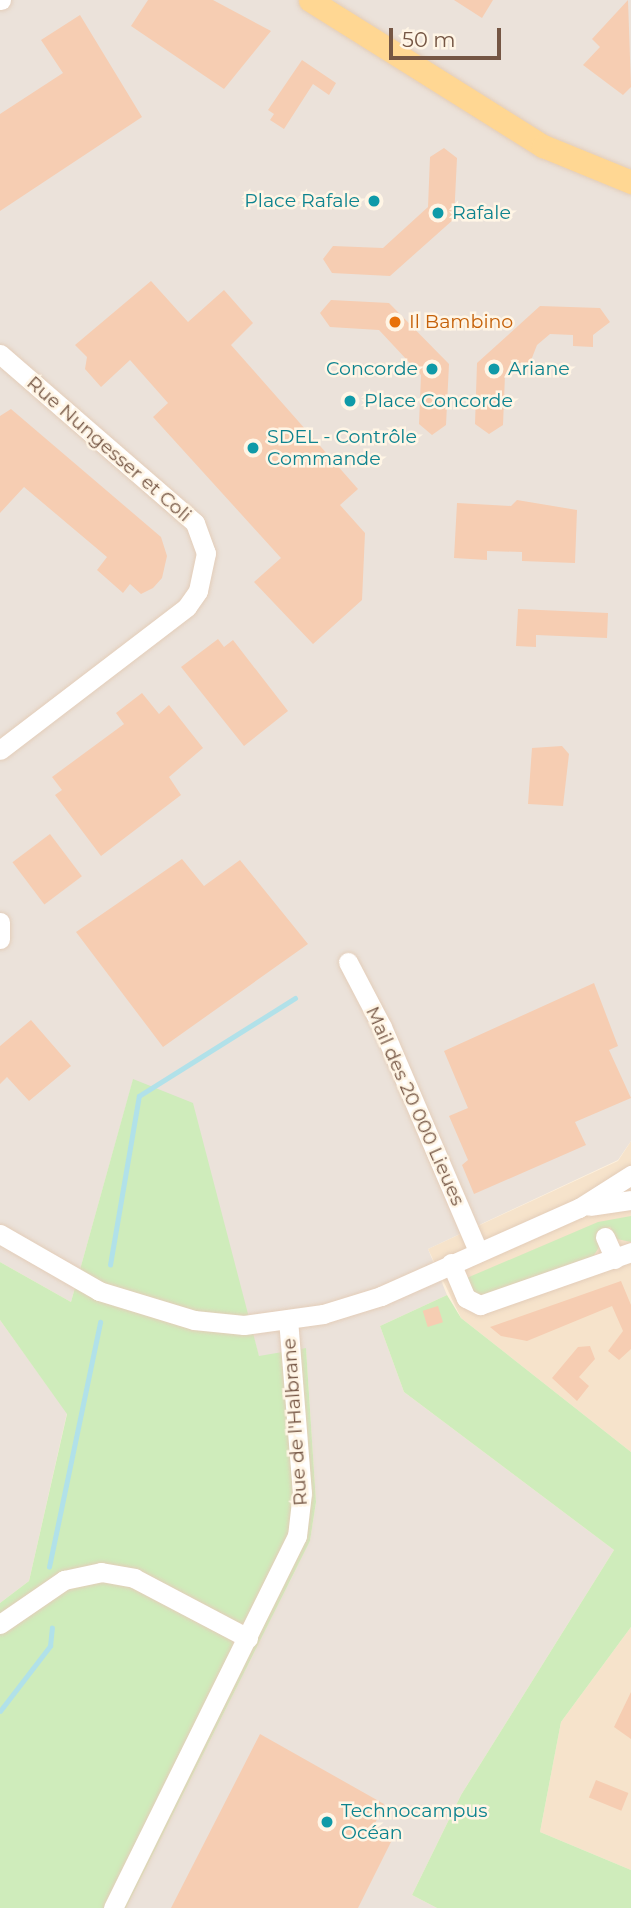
<!DOCTYPE html>
<meta charset="utf-8">
<style>
body{margin:0}
#map{position:relative;width:631px;height:1908px;overflow:hidden;background:#fef1dd;font-family:Montserrat,sans-serif}
div>[style]{position:absolute}
[style*='--x']{left:calc(var(--x)*1px);top:calc(var(--y)*1px);width:calc(var(--w)*1px);rotate:calc(var(--a)*1deg)}
.residential>*{inset:0;background:#f6e3cb}
.industrial>*{inset:0;background:#ebe2da}
.green>*{inset:0;background:#cfecbb}
.stream>*{height:4.5px;margin:-2.25px;padding:0 2.25px;transform-origin:2.25px;border-radius:2.25px;background:#b1e1e9}
.building>*{inset:0;background:#f6cdb2;transform-origin:0 0}
.roads{filter:drop-shadow(0 0 2px #e3cdb9) drop-shadow(0 0 2px #e3cdb9)}
.minor>*{height:19px;margin:-9.5px;padding:0 9.5px;transform-origin:9.5px;border-radius:9.5px;background:#fff}
.major>*{height:23px;margin:-11.5px;padding:0 11.5px;transform-origin:11.5px;border-radius:11.5px;background:#ffd793}
.dots>*{width:19px;height:19px;translate:-50% -50%;box-sizing:border-box;border:4px solid #fff5e5;border-radius:50%}
span{translate:-50% -50%;white-space:nowrap;text-align:center;line-height:1.15;-webkit-text-stroke:5px #fff5e5;paint-order:stroke}
.culture-label{font-size:19px;color:#0d838f}
.right{translate:-100% -50%;text-align:right}
.left{translate:0 -50%;text-align:left}
.food-label{font-size:19px;color:#c56008}
.street-label{font-size:19px;color:#755644}
.scale{position:absolute;left:389px;top:28px;width:112px;height:32px;box-sizing:border-box;border:4px solid #755644;border-top:0;padding-left:9px;font-size:21px;line-height:24px;white-space:nowrap;color:#755644;-webkit-text-stroke:5px #fff5e5;paint-order:stroke}
</style>
<div id="map">
<div class="residential">
<div style="clip-path:polygon(631px 1141px,631px 1452px,461px 1318px,428px 1249px,618px 1161px)"></div>
<div style="clip-path:polygon(631px 1627px,631px 1870px,540px 1832px,561px 1722px)"></div>
</div>
<div class="industrial">
<div style="clip-path:polygon(0 0,631px 0,631px 1141px,618px 1160px,428px 1249px,447px 1295px,380px 1326px,404px 1392px,614px 1550px,461px 1795px,412px 1895px,437px 1908px,126px 1908px,310px 1541px,316px 1502px,306px 1349px,259px 1357px,244px 1302px,133px 1080px,71px 1302px,0 1262px)"></div>
<div style="clip-path:polygon(0 1320px,67px 1413px,29px 1581px,0 1603px)"></div>
</div>
<div class="green">
<div style="clip-path:polygon(133px 1079px,193px 1103px,259px 1356px,306px 1348px,316px 1502px,310px 1541px,126px 1908px,0 1908px,0 1603px,29px 1581px,67px 1414px,0 1320px,0 1262px,71px 1302px)"></div>
<div style="clip-path:polygon(631px 1216px,631px 1242px,617px 1239px,610px 1227px,597px 1232px,599px 1247px,593px 1257px,477px 1298px,462px 1280px,598px 1222px)"></div>
<div style="clip-path:polygon(447px 1295px,461px 1318px,631px 1452px,631px 1627px,561px 1722px,540px 1832px,631px 1870px,631px 1908px,437px 1908px,412px 1895px,461px 1795px,614px 1550px,404px 1392px,380px 1326px)"></div>
</div>
<div class="stream">
<div style="--x:110;--y:1265;--w:171;--a:-80.3"></div>
<div style="--x:139;--y:1096;--w:184;--a:-32.1"></div>
<div style="--x:49;--y:1567;--w:250;--a:-78.2"></div>
<div style="--x:0;--y:1711;--w:82;--a:-52.4"></div>
<div style="--x:50;--y:1646;--w:18;--a:-84"></div>
</div>
<div class="building">
<div style="clip-path:polygon(148px 0,213px 0,271px 31px,224px 89px,131px 26px)"></div>
<div style="clip-path:polygon(454px 0,493px 0,482px 18px)"></div>
<div style="clip-path:polygon(628px 0,631px 87px,623px 95px,583px 65px,600px 47px,592px 39px)"></div>
<div style="clip-path:polygon(80px 15px,142px 117px,0 211px,0 114px,63px 73px,41px 40px)"></div>
<div style="clip-path:polygon(302px 60px,336px 83px,329px 95px,313px 84px,284px 129px,270px 120px,274px 114px,268px 110px)"></div>
<div style="clip-path:polygon(444px 148px,457px 158px,454px 219px,390px 276px,332px 273px,323px 259px,333px 246px,383px 248px,428px 207px,430px 157px)"></div>
<div style="clip-path:polygon(151px 281px,188px 322px,224px 290px,253px 323px,231px 345px,358px 489px,340px 505px,365px 533px,362px 600px,313px 644px,254px 582px,281px 558px,153px 417px,168px 403px,130px 360px,101px 387px,85px 369px,87px 357px,75px 345px)"></div>
<div style="clip-path:polygon(331px 300px,389px 303px,449px 364px,446px 425px,432px 435px,419px 424px,421px 375px,379px 330px,330px 327px,320px 313px)"></div>
<div style="clip-path:polygon(540px 306px,600px 308px,610px 322px,593px 335px,593px 347px,573px 346px,573px 335px,550px 334px,537px 345px,530px 363px,517px 363px,505px 375px,503px 425px,489px 434px,475px 424px,477px 363px)"></div>
<div style="clip-path:polygon(11px 409px,161px 537px,167px 556px,162px 578px,153px 588px,141px 594px,130px 584px,123px 593px,97px 570px,107px 557px,24px 487px,0 513px,0 416px)"></div>
<div style="clip-path:polygon(517px 500px,577px 510px,575px 563px,522px 561px,522px 552px,487px 551px,487px 560px,454px 558px,457px 503px,511px 506px)"></div>
<div style="clip-path:polygon(518px 609px,608px 613px,607px 638px,536px 635px,536px 647px,516px 646px)"></div>
<div style="clip-path:polygon(218px 639px,224px 647px,233px 640px,288px 711px,244px 746px,181px 667px)"></div>
<div style="clip-path:polygon(142px 693px,159px 714px,169px 705px,203px 748px,169px 777px,181px 795px,101px 856px,55px 795px,62px 790px,52px 777px,124px 724px,116px 713px)"></div>
<div style="clip-path:polygon(562px 746px,569px 754px,563px 806px,528px 804px,532px 748px)"></div>
<div style="left:50px;top:834px;width:53px;height:47px;rotate:53deg"></div>
<div style="clip-path:polygon(182px 859px,204px 886px,240px 860px,308px 944px,163px 1047px,76px 932px)"></div>
<div style="clip-path:polygon(594px 983px,618px 1046px,609px 1050px,631px 1098px,575px 1122px,586px 1145px,474px 1194px,462px 1165px,468px 1160px,449px 1116px,468px 1108px,444px 1051px)"></div>
<div style="clip-path:polygon(31px 1020px,71px 1066px,29px 1101px,7px 1077px,0 1084px,0 1046px)"></div>
<div style="clip-path:polygon(621px 1281px,631px 1305px,631px 1349px,619px 1360px,608px 1351px,623px 1331px,612px 1306px,527px 1341px,501px 1336px,490px 1327px)"></div>
<div style="left:438px;top:1306px;width:17px;height:16px;rotate:73deg"></div>
<div style="clip-path:polygon(590px 1346px,595px 1359px,579px 1377px,589px 1386px,577px 1401px,552px 1378px,578px 1347px)"></div>
<div style="clip-path:polygon(631px 1692px,631px 1739px,614px 1727px)"></div>
<div style="clip-path:polygon(260px 1734px,384px 1804px,372px 1830px,392px 1840px,358px 1908px,171px 1908px)"></div>
<div style="left:596px;top:1780px;width:35px;height:19px;rotate:22deg"></div>
</div>
<div class="roads">
<div class="minor">
<div style="--x:0;--y:0;--w:1;--a:0"></div>
<div style="--x:0;--y:354;--w:258;--a:40.9"></div>
<div style="--x:195;--y:523;--w:32;--a:70"></div>
<div style="--x:206;--y:553;--w:39;--a:102"></div>
<div style="--x:198;--y:591;--w:19;--a:125"></div>
<div style="--x:187;--y:607;--w:235;--a:142.6"></div>
<div style="--x:0;--y:922;--w:17;--a:90"></div>
<div style="--x:348;--y:962;--w:73;--a:62.4"></div>
<div style="--x:382;--y:1027;--w:244;--a:66.8"></div>
<div style="--x:590;--y:1206;--w:41;--a:-8.3"></div>
<div style="--x:0;--y:1234;--w:114;--a:29.9"></div>
<div style="--x:99;--y:1291;--w:99;--a:17"></div>
<div style="--x:194;--y:1320;--w:50;--a:5.7"></div>
<div style="--x:244;--y:1325;--w:80;--a:-7.9"></div>
<div style="--x:323;--y:1314;--w:61;--a:-17.2"></div>
<div style="--x:381;--y:1296;--w:217;--a:-24"></div>
<div style="--x:579;--y:1208;--w:62;--a:-32.4"></div>
<div style="--x:605;--y:1237;--w:24;--a:66"></div>
<div style="--x:451;--y:1263;--w:38;--a:67"></div>
<div style="--x:466;--y:1298;--w:16;--a:27"></div>
<div style="--x:480;--y:1305;--w:160;--a:-19.3"></div>
<div style="--x:0;--y:1624;--w:78;--a:-34.5"></div>
<div style="--x:64;--y:1580;--w:38;--a:-12"></div>
<div style="--x:101;--y:1572;--w:34;--a:10"></div>
<div style="--x:134;--y:1578;--w:129;--a:27.8"></div>
<div style="--x:113;--y:1908;--w:415;--a:-63.7"></div>
<div style="--x:297;--y:1536;--w:43;--a:-83.4"></div>
<div style="--x:302;--y:1493;--w:174;--a:-94.6"></div>
</div>
<div class="major">
<div style="--x:310;--y:0;--w:275;--a:32.1"></div>
<div style="--x:543;--y:146;--w:95;--a:22.2"></div>
</div>
</div>
<div class="dots">
<div style="left:374px;top:201px;background:#0f9aa8"></div>
<div style="left:438px;top:213px;background:#0f9aa8"></div>
<div style="left:395px;top:322px;background:#e8710a"></div>
<div style="left:432px;top:369px;background:#0f9aa8"></div>
<div style="left:494px;top:369px;background:#0f9aa8"></div>
<div style="left:350px;top:401px;background:#0f9aa8"></div>
<div style="left:253px;top:448px;background:#0f9aa8"></div>
<div style="left:327px;top:1822px;background:#0f9aa8"></div>
</div>
<div class="culture-label">
<span class="right" style="left:360px;top:201px">Place Rafale</span>
<span class="left" style="left:452px;top:213px">Rafale</span>
<span class="right" style="left:418px;top:369px">Concorde</span>
<span class="left" style="left:508px;top:369px">Ariane</span>
<span class="left" style="left:364px;top:401px">Place Concorde</span>
<span class="left" style="left:267px;top:448px">SDEL - Contrôle<br>Commande</span>
<span class="left" style="left:341px;top:1822px">Technocampus<br>Océan</span>
</div>
<div class="food-label">
<span class="left" style="left:409px;top:322px">Il Bambino</span>
</div>
<div class="street-label">
<span style="left:109px;top:449px;rotate:41deg">Rue Nungesser et Coli</span>
<span style="left:415px;top:1106px;rotate:66deg">Mail des 20 000 Lieues</span>
<span style="left:295px;top:1422px;rotate:-94deg">Rue de l'Halbrane</span>
</div>
<div class="scale">50 m</div>
</div>
